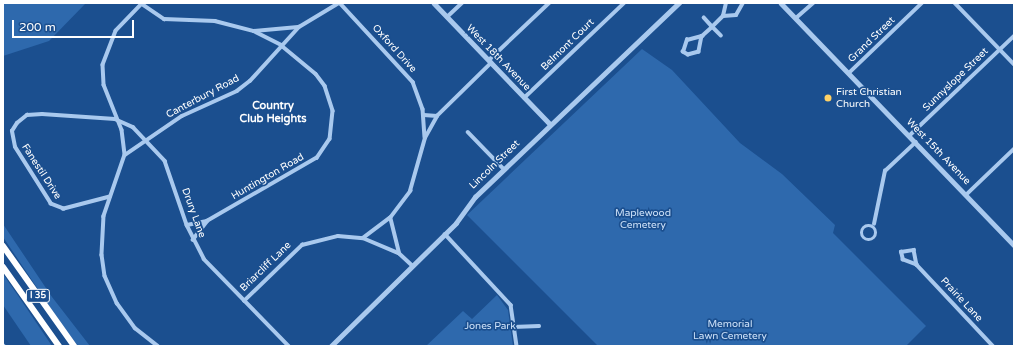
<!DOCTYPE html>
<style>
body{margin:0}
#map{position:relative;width:1017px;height:349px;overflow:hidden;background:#1b4f8f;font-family:"Varela Round",sans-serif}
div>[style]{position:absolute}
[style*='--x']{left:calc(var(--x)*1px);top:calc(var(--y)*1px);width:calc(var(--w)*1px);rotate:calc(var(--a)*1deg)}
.green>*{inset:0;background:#2e69ad}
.minor>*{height:3.5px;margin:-1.75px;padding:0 1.75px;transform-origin:1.75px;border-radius:1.75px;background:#a9c9ee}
.minor>.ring{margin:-1.75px;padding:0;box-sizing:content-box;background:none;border:3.5px solid #a9c9ee;border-radius:50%}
.tertiary>*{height:4.5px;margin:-2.25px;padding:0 2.25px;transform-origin:2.25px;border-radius:2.25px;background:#a9c9ee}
.motorway>*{height:6px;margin:-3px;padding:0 3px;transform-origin:3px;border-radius:3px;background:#fff}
.dots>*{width:11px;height:11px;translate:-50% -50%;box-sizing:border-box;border:2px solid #1b4f8f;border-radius:50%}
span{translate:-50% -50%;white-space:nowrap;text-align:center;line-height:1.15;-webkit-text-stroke:3.5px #1b4f8f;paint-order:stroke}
.shield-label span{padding:1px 3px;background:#1b4f8f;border:1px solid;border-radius:3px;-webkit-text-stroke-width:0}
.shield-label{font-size:9px;color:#fff;font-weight:700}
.street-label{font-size:10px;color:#fff}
.poi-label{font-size:10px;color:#fff}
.left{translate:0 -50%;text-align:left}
.park-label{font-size:10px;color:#cfe3fa}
.neighbourhood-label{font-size:11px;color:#fff;font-weight:700}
.frame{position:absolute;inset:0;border:4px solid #fff;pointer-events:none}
.scale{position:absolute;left:12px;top:20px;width:122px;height:18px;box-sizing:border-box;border:2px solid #fff;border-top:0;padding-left:5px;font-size:12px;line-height:14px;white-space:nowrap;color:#fff;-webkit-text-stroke:3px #1b4f8f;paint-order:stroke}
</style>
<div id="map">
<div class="green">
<div style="clip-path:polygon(3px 3px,86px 3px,49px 41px,3px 56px)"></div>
<div style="clip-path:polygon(642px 49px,672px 70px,740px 143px,782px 174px,835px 225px,833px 233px,926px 326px,906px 346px,598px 346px,467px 215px)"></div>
<div style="clip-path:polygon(3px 224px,52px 297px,90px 346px,78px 346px,60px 322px,3px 237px)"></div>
<div style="clip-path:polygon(3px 274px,19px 297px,52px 346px,31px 346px,3px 305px)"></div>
<div style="clip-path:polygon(497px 295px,508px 310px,513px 346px,426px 346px,463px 311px,472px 319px)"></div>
</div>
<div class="minor">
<div style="--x:340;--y:3;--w:108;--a:47.3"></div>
<div style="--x:413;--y:82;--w:29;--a:70"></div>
<div style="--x:423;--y:109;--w:28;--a:86"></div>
<div style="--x:955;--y:3;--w:85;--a:46"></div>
<div style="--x:142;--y:4;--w:27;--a:34"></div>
<div style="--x:164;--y:19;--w:51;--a:2.2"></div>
<div style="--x:215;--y:21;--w:40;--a:14.4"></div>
<div style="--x:254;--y:31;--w:30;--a:27"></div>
<div style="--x:281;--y:45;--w:45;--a:39.6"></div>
<div style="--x:316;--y:74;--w:15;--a:53"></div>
<div style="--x:325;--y:86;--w:26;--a:72"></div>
<div style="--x:333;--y:111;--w:28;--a:96"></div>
<div style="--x:330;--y:139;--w:23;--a:124"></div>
<div style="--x:317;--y:158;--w:126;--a:150"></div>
<div style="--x:208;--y:221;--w:24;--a:128"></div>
<div style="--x:142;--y:4;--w:37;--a:134"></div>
<div style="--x:116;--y:31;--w:36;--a:111"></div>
<div style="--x:103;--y:65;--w:20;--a:87"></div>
<div style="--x:104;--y:85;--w:48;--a:68.2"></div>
<div style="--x:122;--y:130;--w:25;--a:83"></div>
<div style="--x:125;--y:155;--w:65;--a:109"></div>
<div style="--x:104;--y:216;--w:39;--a:93"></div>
<div style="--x:102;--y:255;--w:21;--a:82"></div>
<div style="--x:105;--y:276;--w:30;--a:66"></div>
<div style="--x:117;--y:303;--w:31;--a:54"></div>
<div style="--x:135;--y:328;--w:29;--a:38"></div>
<div style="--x:723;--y:16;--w:13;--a:-4"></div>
<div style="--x:736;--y:15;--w:14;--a:-60"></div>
<div style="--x:447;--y:17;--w:21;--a:-43"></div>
<div style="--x:796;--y:18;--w:23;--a:-41"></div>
<div style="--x:254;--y:31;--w:44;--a:-5.2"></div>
<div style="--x:702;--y:36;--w:16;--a:101"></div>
<div style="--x:699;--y:52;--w:11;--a:165"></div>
<div style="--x:688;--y:55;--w:6;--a:-149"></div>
<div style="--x:683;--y:52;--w:13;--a:-72"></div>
<div style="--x:687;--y:40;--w:16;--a:-15"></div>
<div style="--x:702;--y:36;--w:13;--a:-42"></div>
<div style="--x:712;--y:27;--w:12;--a:-132"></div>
<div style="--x:721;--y:36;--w:13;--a:-135"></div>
<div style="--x:712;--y:27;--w:16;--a:-45"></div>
<div style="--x:723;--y:16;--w:13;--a:-77"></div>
<div style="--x:489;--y:60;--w:83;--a:-43.5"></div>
<div style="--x:849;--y:73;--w:101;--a:-43.8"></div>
<div style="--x:524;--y:98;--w:138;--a:-43.5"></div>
<div style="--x:424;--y:115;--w:13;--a:4"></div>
<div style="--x:468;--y:132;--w:52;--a:45.8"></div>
<div style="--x:909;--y:136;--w:145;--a:-43.6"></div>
<div style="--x:125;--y:155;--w:69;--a:-34.4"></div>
<div style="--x:182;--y:116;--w:60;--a:-24.4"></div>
<div style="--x:237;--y:91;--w:16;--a:-38"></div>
<div style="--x:250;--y:81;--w:73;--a:-47.8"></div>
<div style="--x:299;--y:27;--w:47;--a:-31"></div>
<div style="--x:966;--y:195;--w:66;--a:-43.8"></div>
<div style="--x:110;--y:197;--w:48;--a:165.4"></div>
<div style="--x:64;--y:209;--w:14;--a:-159"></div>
<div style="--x:51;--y:204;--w:67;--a:-122.3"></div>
<div style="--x:15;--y:147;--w:16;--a:-101"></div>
<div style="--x:12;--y:131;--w:9;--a:-58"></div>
<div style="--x:17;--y:123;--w:13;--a:-39"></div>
<div style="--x:27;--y:115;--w:15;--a:-4"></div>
<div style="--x:42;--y:114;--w:73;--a:3.9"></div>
<div style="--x:115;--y:119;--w:20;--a:24"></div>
<div style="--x:133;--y:127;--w:47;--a:46.7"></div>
<div style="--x:165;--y:161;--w:68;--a:71"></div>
<div style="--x:187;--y:225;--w:38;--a:63"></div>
<div style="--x:204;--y:259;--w:122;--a:45.7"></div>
<div style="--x:874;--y:224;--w:54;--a:-78.3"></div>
<div style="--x:885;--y:171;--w:42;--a:-43.1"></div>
<div style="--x:187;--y:225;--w:20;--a:-11"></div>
<div class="ring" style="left:862px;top:226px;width:10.5px;height:10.5px"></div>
<div style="--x:445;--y:234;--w:97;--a:47.1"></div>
<div style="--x:511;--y:305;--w:41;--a:81.7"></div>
<div style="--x:363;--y:238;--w:39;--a:23"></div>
<div style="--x:399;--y:253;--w:36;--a:-104"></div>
<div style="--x:399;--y:253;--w:19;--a:43"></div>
<div style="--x:917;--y:265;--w:15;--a:-160"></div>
<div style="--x:903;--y:260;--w:8;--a:-104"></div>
<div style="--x:901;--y:252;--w:13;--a:-9"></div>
<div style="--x:914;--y:250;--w:15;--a:79"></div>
<div style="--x:917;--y:265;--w:111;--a:46.8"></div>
<div style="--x:244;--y:301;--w:81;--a:-44"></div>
<div style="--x:302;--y:245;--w:37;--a:-14"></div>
<div style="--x:338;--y:236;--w:25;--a:5"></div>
<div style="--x:363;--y:238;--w:34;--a:-37"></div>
<div style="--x:390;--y:218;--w:34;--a:-53"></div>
<div style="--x:410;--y:191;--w:55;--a:-74.2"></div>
<div style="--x:425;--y:138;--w:25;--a:-61"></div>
<div style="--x:437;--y:116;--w:76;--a:-44.5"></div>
<div style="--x:513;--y:327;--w:26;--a:-2"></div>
<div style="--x:3;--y:345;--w:1;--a:45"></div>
</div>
<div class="tertiary">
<div style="--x:434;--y:3;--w:168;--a:46.2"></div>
<div style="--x:781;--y:3;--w:336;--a:46.1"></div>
<div style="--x:331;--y:346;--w:175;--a:-44.5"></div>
<div style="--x:456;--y:223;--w:32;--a:-54"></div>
<div style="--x:475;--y:197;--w:282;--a:-43.6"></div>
</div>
<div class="motorway">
<div style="--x:3;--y:246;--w:123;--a:54.6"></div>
<div style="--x:3;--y:267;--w:97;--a:54.7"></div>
</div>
<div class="dots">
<div style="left:828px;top:98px;background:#ffd166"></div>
</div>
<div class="shield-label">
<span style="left:38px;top:296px">I 35</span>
</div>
<div class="street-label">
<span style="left:872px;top:40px;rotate:-44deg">Grand Street</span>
<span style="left:568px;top:45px;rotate:-44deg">Belmont Court</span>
<span style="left:394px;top:49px;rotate:48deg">Oxford Drive</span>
<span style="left:498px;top:58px;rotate:46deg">West 18th Avenue</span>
<span style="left:956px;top:80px;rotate:-44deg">Sunnyslope Street</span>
<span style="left:203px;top:97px;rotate:-28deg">Canterbury Road</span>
<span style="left:938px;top:152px;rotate:46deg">West 15th Avenue</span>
<span style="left:495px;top:165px;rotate:-44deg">Lincoln Street</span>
<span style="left:41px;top:172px;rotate:57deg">Fanestil Drive</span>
<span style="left:268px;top:177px;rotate:-30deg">Huntington Road</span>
<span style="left:193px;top:213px;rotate:70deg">Drury Lane</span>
<span style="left:266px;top:267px;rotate:-44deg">Briarcliff Lane</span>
<span style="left:961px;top:300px;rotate:47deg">Prairie Lane</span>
</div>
<div class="poi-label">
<span class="left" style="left:836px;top:98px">First Christian<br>Church</span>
</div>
<div class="park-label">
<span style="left:643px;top:219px">Maplewood<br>Cemetery</span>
<span style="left:730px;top:330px">Memorial<br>Lawn Cemetery</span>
<span style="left:490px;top:327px">Jones Park</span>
</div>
<div class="neighbourhood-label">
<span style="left:273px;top:113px">Country<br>Club Heights</span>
</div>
<div class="frame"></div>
<div class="scale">200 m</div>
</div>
